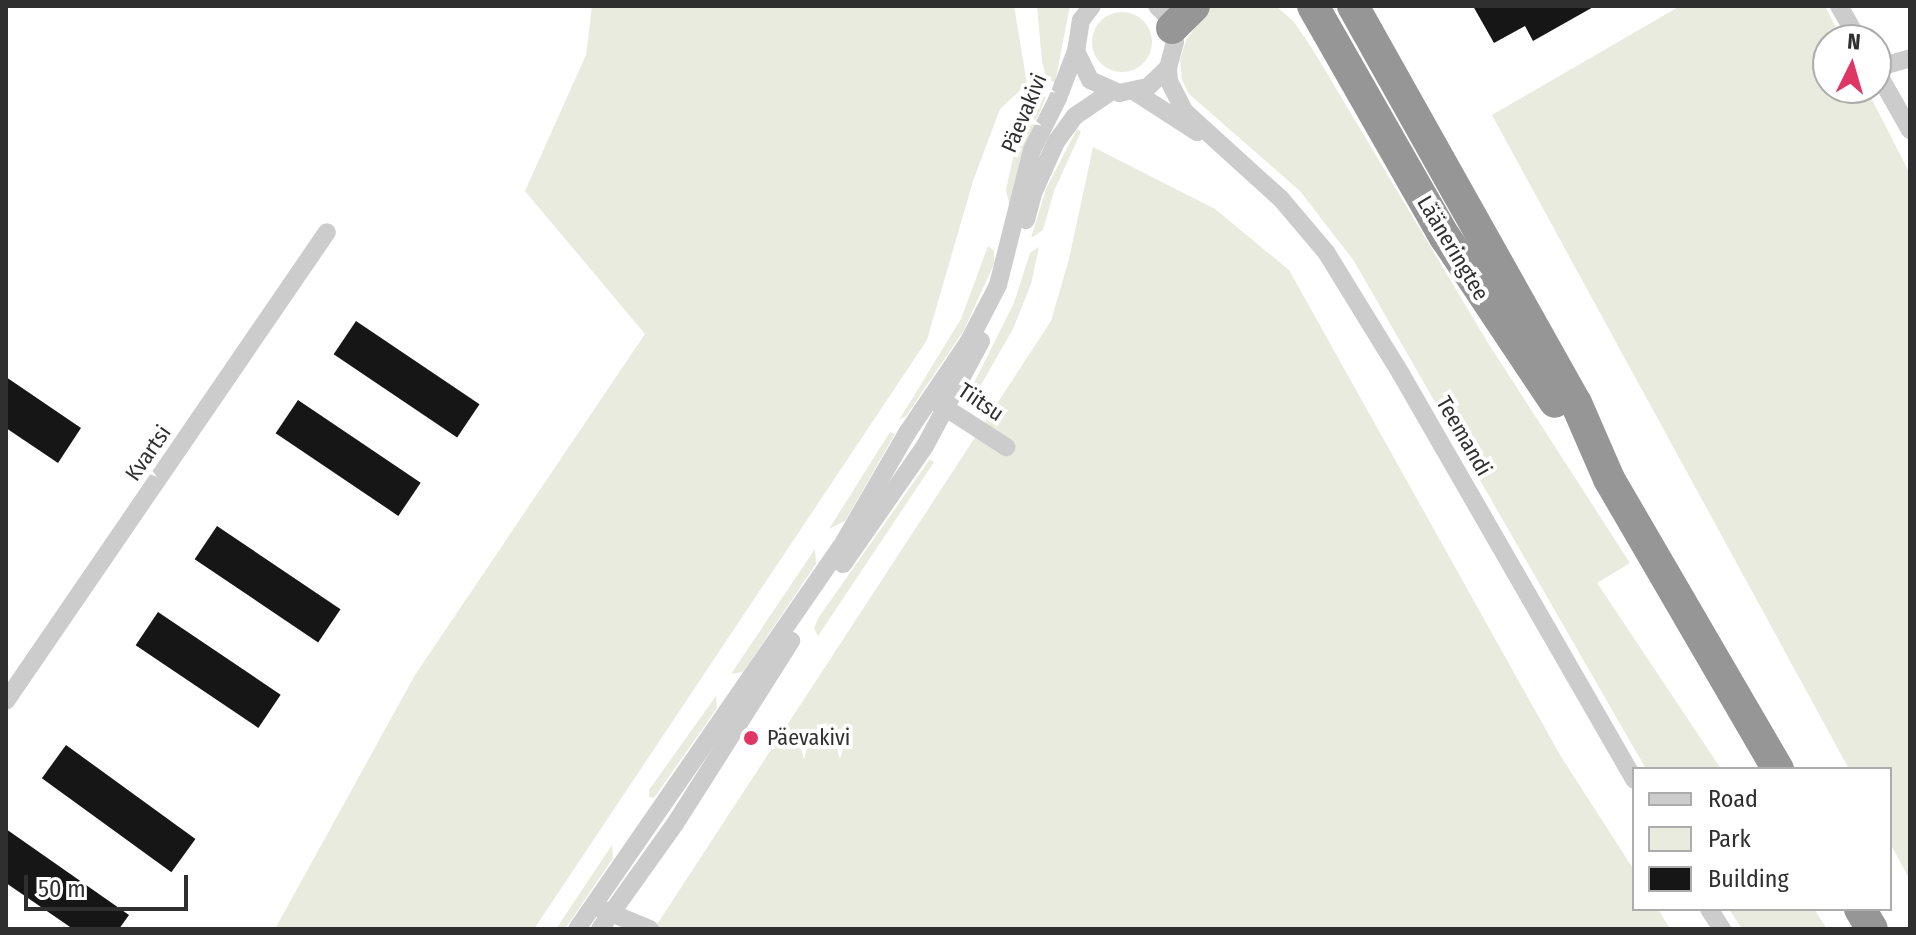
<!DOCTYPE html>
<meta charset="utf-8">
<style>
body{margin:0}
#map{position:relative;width:1916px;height:935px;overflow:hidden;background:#fff;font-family:"Fira Sans Condensed",sans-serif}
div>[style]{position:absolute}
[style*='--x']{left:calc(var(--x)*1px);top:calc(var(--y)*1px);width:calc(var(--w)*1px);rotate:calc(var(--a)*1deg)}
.green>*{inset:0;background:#e8ebdd}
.round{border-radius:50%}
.building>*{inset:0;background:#161616;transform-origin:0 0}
.street>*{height:18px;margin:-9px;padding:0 9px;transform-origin:9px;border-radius:9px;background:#ccc}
.highway>*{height:32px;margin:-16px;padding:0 16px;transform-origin:16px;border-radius:16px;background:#969696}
.dots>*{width:22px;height:22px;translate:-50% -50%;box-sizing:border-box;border:4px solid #fff;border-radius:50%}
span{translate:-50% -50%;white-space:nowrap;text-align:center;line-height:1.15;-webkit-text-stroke:8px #fff;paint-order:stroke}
.street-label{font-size:22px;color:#2f2f2f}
.poi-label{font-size:22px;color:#2f2f2f}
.left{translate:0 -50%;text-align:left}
.frame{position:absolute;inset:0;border:8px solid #2f2f2f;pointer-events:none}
.legend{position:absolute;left:1632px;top:767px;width:260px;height:144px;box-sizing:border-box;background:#fff;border:2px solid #acacac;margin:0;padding:10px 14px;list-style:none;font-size:24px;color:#2f2f2f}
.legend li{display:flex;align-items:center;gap:16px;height:40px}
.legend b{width:40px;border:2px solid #acacac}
.north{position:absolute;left:1812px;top:24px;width:80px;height:80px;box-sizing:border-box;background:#fff;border:2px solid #acacac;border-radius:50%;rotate:5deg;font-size:22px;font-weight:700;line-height:32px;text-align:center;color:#2f2f2f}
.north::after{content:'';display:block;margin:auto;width:28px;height:36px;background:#e03666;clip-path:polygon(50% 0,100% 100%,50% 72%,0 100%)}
.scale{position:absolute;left:24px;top:875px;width:164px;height:36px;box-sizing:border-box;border:4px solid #2f2f2f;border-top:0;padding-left:10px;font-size:24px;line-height:28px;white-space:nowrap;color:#2f2f2f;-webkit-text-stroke:6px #fff;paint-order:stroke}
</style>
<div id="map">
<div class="green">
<div style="clip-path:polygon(592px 6px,1014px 6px,1027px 84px,1000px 109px,973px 181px,927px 340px,534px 929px,275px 929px,415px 675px,645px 334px,525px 191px,586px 55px)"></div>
<div style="clip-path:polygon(1037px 6px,1070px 6px,1055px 83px,1046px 77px,1042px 61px)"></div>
<div style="clip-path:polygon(1211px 6px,1276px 6px,1294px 22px,1313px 50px,1488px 343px,1630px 563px,1597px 583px,1721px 769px,1646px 769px,1354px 261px,1300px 191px,1189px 94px,1182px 80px,1180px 60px,1186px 40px)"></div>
<div style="clip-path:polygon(1680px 6px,1825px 6px,1842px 40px,1828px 40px,1828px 88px,1866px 88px,1910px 174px,1910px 880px,1890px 843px,1890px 769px,1849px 769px,1492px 115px)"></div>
<div class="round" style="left:1092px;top:12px;width:60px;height:60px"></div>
<div style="clip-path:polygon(1041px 97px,1046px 97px,1020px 160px,1010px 208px,1006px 190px,1013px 158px)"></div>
<div style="clip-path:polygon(1077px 129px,1081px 132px,1054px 191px,1043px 230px,1031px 238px,1046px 189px)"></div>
<div style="clip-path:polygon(1093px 147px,1215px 209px,1289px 270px,1560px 755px,1634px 870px,1634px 909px,1658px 909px,1670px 929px,654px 929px,1051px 321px,1069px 259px)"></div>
<div style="clip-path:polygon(988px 246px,994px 251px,994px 264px,964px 330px,906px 416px,899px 420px,961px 319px)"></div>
<div style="clip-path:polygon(1039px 247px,1031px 284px,1013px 329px,971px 402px,968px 395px,1014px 303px,1030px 253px)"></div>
<div style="clip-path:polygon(890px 432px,895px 434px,845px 521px,829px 529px)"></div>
<div style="clip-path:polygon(930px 459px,934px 462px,818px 636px,814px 628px,819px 617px)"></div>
<div style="clip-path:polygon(815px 549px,816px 564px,743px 672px,731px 674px)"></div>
<div style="clip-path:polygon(716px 696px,717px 708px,654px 798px,649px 797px,649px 790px)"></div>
<div style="clip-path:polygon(612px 845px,613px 858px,565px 929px,556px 929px)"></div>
<div style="clip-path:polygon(1729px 909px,1814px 909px,1827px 929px,1742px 929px)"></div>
</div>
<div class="building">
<div style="clip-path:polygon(1473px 6px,1595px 6px,1533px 41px,1525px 26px,1494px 43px)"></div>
<div style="left:356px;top:321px;width:149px;height:40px;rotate:34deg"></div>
<div style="clip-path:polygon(6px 377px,81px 428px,58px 463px,6px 428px)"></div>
<div style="left:298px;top:400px;width:148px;height:40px;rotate:34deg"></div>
<div style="left:217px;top:526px;width:149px;height:40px;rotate:34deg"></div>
<div style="left:158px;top:612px;width:148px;height:40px;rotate:34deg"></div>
<div style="left:66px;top:745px;width:160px;height:41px;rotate:36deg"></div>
<div style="clip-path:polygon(6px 829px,129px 915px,119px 929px,73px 929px,6px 883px)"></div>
</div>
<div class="street">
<div style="--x:1092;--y:6;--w:18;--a:128"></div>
<div style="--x:1081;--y:20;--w:31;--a:99"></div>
<div style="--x:1076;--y:51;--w:32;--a:64"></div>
<div style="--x:1090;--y:80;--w:32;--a:24"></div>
<div style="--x:1119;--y:93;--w:30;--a:-12"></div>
<div style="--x:1148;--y:87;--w:28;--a:-44"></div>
<div style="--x:1168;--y:68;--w:27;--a:-75"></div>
<div style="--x:1175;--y:42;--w:27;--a:-107"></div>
<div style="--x:1167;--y:16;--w:14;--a:-135"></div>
<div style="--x:1839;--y:6;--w:39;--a:60"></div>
<div style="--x:1168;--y:68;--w:13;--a:86"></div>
<div style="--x:1169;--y:81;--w:34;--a:63"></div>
<div style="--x:1184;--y:111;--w:131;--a:42.2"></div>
<div style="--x:1281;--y:199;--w:70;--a:49.7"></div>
<div style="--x:1326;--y:252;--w:143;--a:58.4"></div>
<div style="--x:1401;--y:374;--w:468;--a:60.1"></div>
<div style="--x:1876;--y:68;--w:35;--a:-16"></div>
<div style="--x:1876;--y:70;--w:69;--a:60.5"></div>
<div style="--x:1135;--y:92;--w:74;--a:32.8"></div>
<div style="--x:1026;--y:220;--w:30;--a:-75"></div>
<div style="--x:1034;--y:191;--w:54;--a:-65.8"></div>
<div style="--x:1056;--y:142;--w:32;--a:-54"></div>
<div style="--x:1075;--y:116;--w:45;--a:-34"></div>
<div style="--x:935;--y:401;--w:85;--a:32.9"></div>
<div style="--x:843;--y:564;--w:144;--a:-55.2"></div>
<div style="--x:925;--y:446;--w:119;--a:-61.9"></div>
<div style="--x:6;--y:701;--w:568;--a:-55.61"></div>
<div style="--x:599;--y:908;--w:55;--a:22.4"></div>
<div style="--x:1709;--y:909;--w:24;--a:57"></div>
<div style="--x:577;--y:929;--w:464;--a:-55.4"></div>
<div style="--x:841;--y:547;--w:132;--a:-59.9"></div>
<div style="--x:907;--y:433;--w:111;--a:-56"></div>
<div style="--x:969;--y:341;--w:63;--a:-62.6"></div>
<div style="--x:998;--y:285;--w:139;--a:-75.9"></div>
<div style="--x:1032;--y:150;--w:58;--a:-63.4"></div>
<div style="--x:1058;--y:98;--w:50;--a:-69"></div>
<div style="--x:600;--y:929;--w:129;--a:-54.5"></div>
<div style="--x:675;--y:824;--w:217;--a:-57.6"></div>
</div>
<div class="highway">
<div style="--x:1313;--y:6;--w:266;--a:60.3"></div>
<div style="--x:1445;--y:237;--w:198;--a:56.3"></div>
<div style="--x:1353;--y:6;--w:455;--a:60.7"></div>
<div style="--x:1576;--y:403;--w:83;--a:66.5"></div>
<div style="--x:1609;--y:479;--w:336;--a:59.8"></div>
<div style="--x:1172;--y:28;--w:31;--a:-45"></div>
<div style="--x:1860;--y:909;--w:23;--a:59"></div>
</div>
<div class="dots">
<div style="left:751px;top:738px;background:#e03666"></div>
</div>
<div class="street-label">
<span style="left:1024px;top:113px;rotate:-67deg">Päevakivi</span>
<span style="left:1453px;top:248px;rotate:59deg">Lääneringtee</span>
<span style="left:981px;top:402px;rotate:34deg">Tiitsu</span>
<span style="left:1464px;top:436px;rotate:60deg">Teemandi</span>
<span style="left:148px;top:453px;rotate:-55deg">Kvartsi</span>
</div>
<div class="poi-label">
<span class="left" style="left:767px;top:738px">Päevakivi</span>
</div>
<div class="frame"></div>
<ul class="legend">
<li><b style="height:10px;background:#ccc"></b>Road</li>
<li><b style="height:22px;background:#e8ebdd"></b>Park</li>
<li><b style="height:22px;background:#161616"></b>Building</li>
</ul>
<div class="north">N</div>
<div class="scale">50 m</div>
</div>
